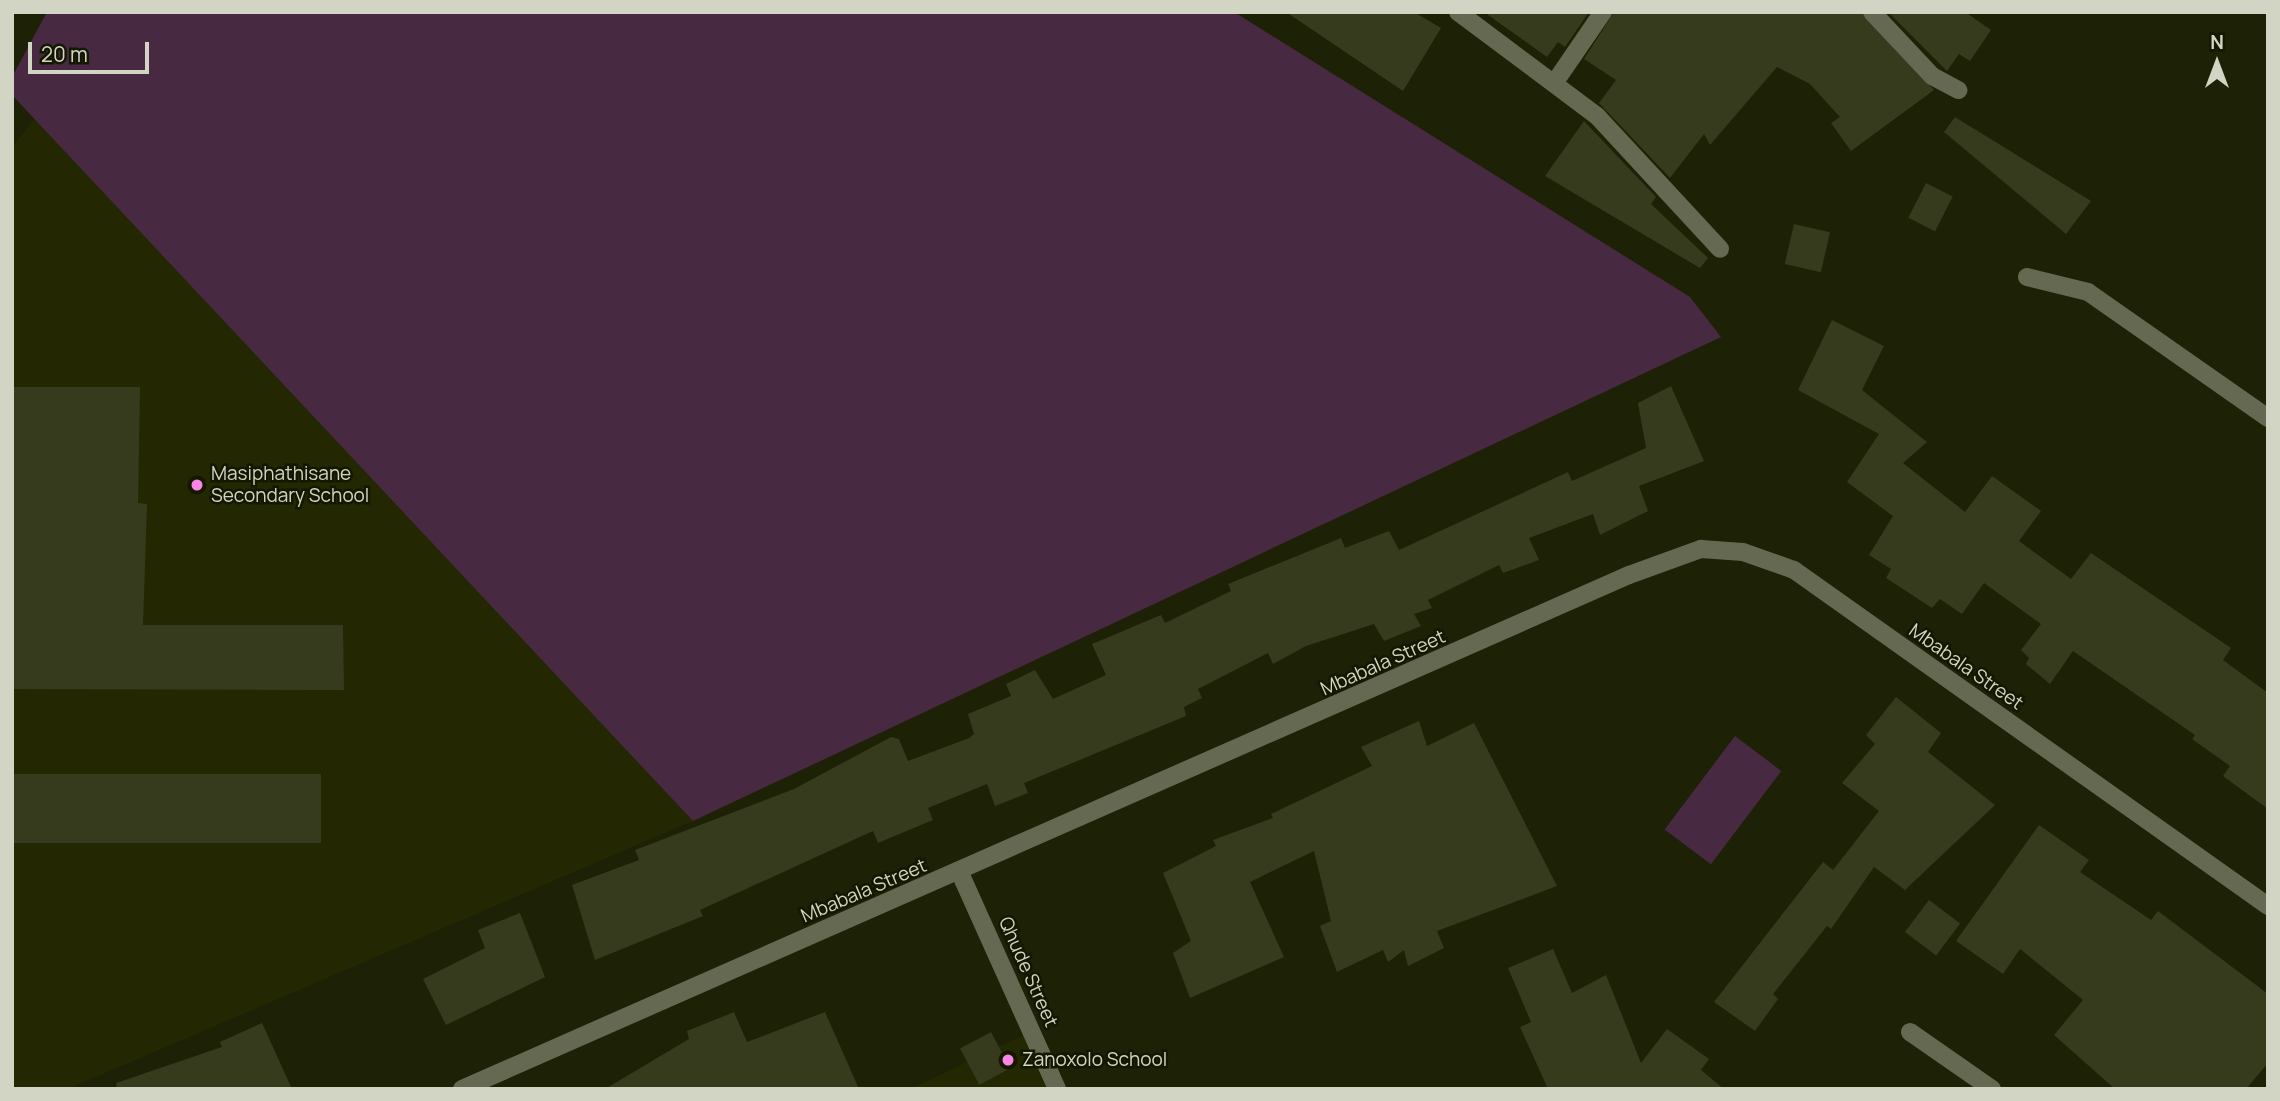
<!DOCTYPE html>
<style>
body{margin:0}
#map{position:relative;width:2280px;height:1101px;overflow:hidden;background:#1d2105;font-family:Manrope,sans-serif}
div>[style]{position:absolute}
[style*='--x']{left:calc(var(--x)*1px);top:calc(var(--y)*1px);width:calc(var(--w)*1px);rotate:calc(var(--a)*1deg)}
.built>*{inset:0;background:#232803}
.green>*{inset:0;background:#482942;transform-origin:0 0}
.building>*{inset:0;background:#363b1e;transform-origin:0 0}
.minor>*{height:18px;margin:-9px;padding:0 9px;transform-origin:9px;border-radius:9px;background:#656952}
.dots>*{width:19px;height:19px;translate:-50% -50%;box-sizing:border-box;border:4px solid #141800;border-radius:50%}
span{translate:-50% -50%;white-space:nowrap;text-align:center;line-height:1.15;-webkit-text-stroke:5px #141800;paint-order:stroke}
.poi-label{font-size:19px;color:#d2d5c4}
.left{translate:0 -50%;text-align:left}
.street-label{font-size:19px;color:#d2d5c4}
.frame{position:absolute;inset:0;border:14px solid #d2d5c4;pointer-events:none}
.north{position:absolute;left:2182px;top:28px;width:70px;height:70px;-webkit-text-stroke:5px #141800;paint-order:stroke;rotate:0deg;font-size:19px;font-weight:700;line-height:28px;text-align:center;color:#d2d5c4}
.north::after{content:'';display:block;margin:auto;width:24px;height:32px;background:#d2d5c4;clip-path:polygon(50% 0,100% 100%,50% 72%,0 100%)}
.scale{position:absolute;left:28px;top:42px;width:121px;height:32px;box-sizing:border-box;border:4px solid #d2d5c4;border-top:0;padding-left:9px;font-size:21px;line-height:24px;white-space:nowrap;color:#d2d5c4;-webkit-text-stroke:5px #141800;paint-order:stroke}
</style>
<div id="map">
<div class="built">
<div style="clip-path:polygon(38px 114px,693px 821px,68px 1089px,12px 1089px,12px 148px)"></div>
<div style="clip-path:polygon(1031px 1032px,1057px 1089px,910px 1089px)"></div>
</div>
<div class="green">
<div style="clip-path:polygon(47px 12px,1234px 12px,1690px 297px,1721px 337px,693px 821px,12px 95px,12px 77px)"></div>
<div style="left:1735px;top:736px;width:58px;height:117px;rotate:37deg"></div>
</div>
<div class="building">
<div style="clip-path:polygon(1286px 12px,1414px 12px,1441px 28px,1403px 91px)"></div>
<div style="clip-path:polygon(1484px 12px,1589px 12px,1565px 47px,1558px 42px,1547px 57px)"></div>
<div style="clip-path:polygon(1614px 12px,1861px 12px,1934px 90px,1851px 151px,1831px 123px,1840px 117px,1810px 84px,1777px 67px,1710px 145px,1704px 134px,1670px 178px,1599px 103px,1616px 80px,1584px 59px)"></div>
<div style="clip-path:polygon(1888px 12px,1965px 12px,1991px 30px,1970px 61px,1959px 54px,1947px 71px)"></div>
<div style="clip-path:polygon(1955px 117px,2091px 201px,2066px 234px,1944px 132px)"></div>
<div style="clip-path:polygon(1584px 121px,1656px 197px,1651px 204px,1708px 258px,1700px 268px,1545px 176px)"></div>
<div style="left:1926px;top:183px;width:30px;height:39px;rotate:27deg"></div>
<div style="left:1794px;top:224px;width:37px;height:41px;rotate:13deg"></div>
<div style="clip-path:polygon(1832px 320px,1884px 346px,1862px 390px,1927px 442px,1903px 463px,1965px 512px,1992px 476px,2041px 511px,2019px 541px,2071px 579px,2091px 553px,2231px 648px,2223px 660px,2268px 693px,2268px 809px,2223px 776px,2230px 766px,2192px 739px,2195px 735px,2073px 651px,2050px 684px,2026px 664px,2029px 658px,2021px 650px,2041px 624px,1984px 583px,1962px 614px,1940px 599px,1932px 608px,1886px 578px,1891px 569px,1869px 555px,1893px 516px,1847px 482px,1879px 434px,1798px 390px)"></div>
<div style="clip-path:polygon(1671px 386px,1704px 461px,1639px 486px,1648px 511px,1600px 535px,1593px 514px,1529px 538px,1539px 560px,1503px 573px,1499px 565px,1428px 600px,1432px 608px,1414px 614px,1421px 626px,1384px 641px,1374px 624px,1306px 646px,1273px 664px,1268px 653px,1198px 689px,1202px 698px,1184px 707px,1186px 716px,1024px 783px,1028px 793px,995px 806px,987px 784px,928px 808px,933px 820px,878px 843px,873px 831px,700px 910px,703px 916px,595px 960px,572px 885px,639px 860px,635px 850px,794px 789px,891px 737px,899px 739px,908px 761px,969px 738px,974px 734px,968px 714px,1011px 696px,1006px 684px,1035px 670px,1053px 699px,1106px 675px,1092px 644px,1161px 615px,1165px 623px,1231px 591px,1228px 584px,1341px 538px,1345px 548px,1389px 531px,1399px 550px,1568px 472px,1572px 481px,1646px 448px,1638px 403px)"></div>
<div style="clip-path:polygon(12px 387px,140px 387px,138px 503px,147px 504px,143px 625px,343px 625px,344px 690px,12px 689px)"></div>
<div style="clip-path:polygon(1896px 697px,1941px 733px,1928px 752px,1995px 805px,1905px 890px,1874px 867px,1831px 929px,1827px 926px,1773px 994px,1778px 999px,1755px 1031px,1714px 1002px,1823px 862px,1833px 870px,1879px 811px,1842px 783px,1875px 744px,1866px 735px)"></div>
<div style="clip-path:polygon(1419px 721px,1427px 746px,1474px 723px,1557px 886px,1437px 931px,1444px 948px,1408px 966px,1404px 950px,1388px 962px,1383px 950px,1337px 972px,1320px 926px,1331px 921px,1314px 851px,1250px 882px,1284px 957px,1190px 998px,1173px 953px,1191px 941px,1163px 873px,1216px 846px,1213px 840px,1273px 818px,1271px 814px,1372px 766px,1361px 747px)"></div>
<div style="left:12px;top:774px;width:309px;height:69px"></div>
<div style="clip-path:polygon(2039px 825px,2089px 860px,2080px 872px,2151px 920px,2158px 911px,2268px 994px,2268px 1063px,2246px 1089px,2115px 1089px,2054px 1035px,2083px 1000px,2020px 949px,2003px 974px,1956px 941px)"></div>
<div style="left:1929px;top:900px;width:39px;height:40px;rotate:37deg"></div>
<div style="clip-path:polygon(520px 913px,545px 977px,446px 1025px,423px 979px,485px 948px,478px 930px)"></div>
<div style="clip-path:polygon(1553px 949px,1572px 993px,1606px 975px,1641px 1063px,1667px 1029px,1709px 1059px,1701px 1070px,1724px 1089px,1548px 1089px,1520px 1027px,1531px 1022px,1508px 968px)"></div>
<div style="clip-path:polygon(734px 1012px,747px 1042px,825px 1012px,859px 1089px,605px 1089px,689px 1039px,687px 1031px)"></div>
<div style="clip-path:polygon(262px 1023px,292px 1089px,117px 1089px,116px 1083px,222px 1047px,220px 1042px)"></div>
<div style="left:991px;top:1032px;width:41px;height:35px;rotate:62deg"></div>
</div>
<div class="minor">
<div style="--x:1458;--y:12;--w:174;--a:36.8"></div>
<div style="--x:1597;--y:116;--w:181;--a:47.2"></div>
<div style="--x:1872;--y:12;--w:88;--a:46.8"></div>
<div style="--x:1932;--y:76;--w:30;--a:28"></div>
<div style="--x:1555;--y:82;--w:85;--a:-55.6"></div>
<div style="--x:2027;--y:277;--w:63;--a:13.8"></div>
<div style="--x:2088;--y:292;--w:220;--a:35"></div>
<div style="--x:960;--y:873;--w:237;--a:65.8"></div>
<div style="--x:1910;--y:1032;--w:100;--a:34.8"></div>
<div style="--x:462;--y:1089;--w:1275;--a:-23.77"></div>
<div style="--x:1629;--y:575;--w:77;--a:-19.9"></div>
<div style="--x:1701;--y:549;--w:42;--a:4.1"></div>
<div style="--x:1743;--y:552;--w:54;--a:19.4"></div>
<div style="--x:1794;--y:570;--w:581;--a:35.33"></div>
</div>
<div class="dots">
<div style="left:197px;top:485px;background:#fa87e7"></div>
<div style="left:1008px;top:1060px;background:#fa87e7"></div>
</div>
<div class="poi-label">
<span class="left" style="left:211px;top:485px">Masiphathisane<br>Secondary School</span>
<span class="left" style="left:1022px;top:1060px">Zanoxolo School</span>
</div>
<div class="street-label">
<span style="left:1383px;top:663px;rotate:-24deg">Mbabala Street</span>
<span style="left:1966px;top:667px;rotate:35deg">Mbabala Street</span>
<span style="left:864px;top:891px;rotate:-23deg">Mbabala Street</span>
<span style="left:1028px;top:972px;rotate:66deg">Qhude Street</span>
</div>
<div class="frame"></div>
<div class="north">N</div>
<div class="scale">20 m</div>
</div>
